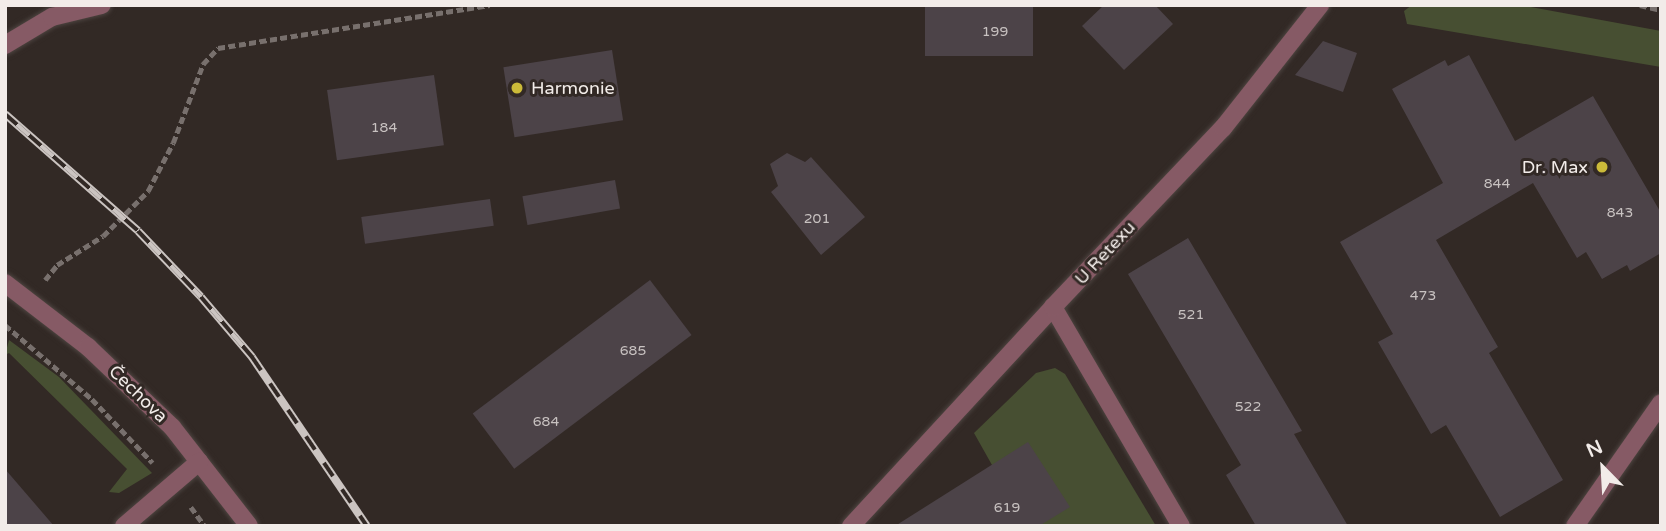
<!DOCTYPE html>
<meta charset="utf-8">
<style>
body{margin:0}
#map{position:relative;width:1666px;height:531px;overflow:hidden;background:#322925;font-family:"Varela Round",sans-serif}
div>[style]{position:absolute}
[style*='--x']{left:calc(var(--x)*1px);top:calc(var(--y)*1px);width:calc(var(--w)*1px);rotate:calc(var(--a)*1deg)}
.green>*{inset:0;background:#474f32}
.building>*{inset:0;background:#4c4348;transform-origin:0 0}
.path>*{height:4.5px;margin-top:-2.25px;transform-origin:0;background:repeating-linear-gradient(90deg,#78706d 0 7px,transparent 0 10.5px)}
.roads{filter:drop-shadow(0 0 2px #4d4440) drop-shadow(0 0 2px #4d4440)}
.minor>*{height:18px;margin:-9px;padding:0 9px;transform-origin:9px;border-radius:9px;background:#865a65}
.rail>*{height:8px;margin-top:-4px;transform-origin:0;background:repeating-linear-gradient(90deg,#322925 0 16px,#cbc4c1 0 32px);box-sizing:border-box;border-block:2px solid #cbc4c1}
.dots>*{width:19px;height:19px;translate:-50% -50%;box-sizing:border-box;border:4px solid #322925;border-radius:50%}
span{translate:-50% -50%;white-space:nowrap;text-align:center;line-height:1.15;-webkit-text-stroke:6px #322925;paint-order:stroke}
.number-label{font-size:14px;color:#c8c2c1}
.number-label span{-webkit-text-stroke-width:0}
.poi-label{font-size:18px;color:#f2ece9}
.left{translate:0 -50%;text-align:left}
.right{translate:-100% -50%;text-align:right}
.street-label{font-size:18px;color:#f2ece9}
.frame{position:absolute;inset:0;border:7px solid #f2ece9;pointer-events:none}
.north{position:absolute;left:1568px;top:433px;width:70px;height:70px;-webkit-text-stroke:5px #322925;paint-order:stroke;rotate:336deg;font-size:19px;font-weight:700;line-height:28px;text-align:center;color:#f2ece9}
.north::after{content:'';display:block;margin:auto;width:24px;height:32px;background:#f2ece9;clip-path:polygon(50% 0,100% 100%,50% 72%,0 100%)}
</style>
<div id="map">
<div class="green">
<div style="clip-path:polygon(1412px 5px,1520px 5px,1661px 31px,1661px 67px,1407px 24px,1404px 11px)"></div>
<div style="clip-path:polygon(9px 340px,59px 377px,152px 473px,119px 493px,109px 492px,127px 469px,9px 353px,5px 355px)"></div>
<div style="clip-path:polygon(1055px 368px,1065px 374px,1156px 526px,1039px 526px,992px 465px,974px 433px,1036px 373px)"></div>
</div>
<div class="building">
<div style="left:925px;top:5px;width:108px;height:51px"></div>
<div style="clip-path:polygon(1104px 5px,1155px 5px,1173px 24px,1124px 70px,1082px 26px)"></div>
<div style="clip-path:polygon(1323px 41px,1357px 53px,1343px 92px,1295px 75px)"></div>
<div style="left:612px;top:50px;width:71px;height:110px;rotate:81deg"></div>
<div style="clip-path:polygon(1469px 55px,1515px 141px,1593px 96px,1661px 213px,1661px 253px,1630px 271px,1627px 265px,1602px 279px,1586px 252px,1577px 258px,1533px 183px,1436px 240px,1498px 347px,1489px 353px,1563px 480px,1500px 517px,1446px 425px,1431px 434px,1378px 342px,1393px 334px,1340px 242px,1443px 183px,1392px 89px,1445px 60px,1448px 66px)"></div>
<div style="left:434px;top:75px;width:71px;height:108px;rotate:82deg"></div>
<div style="clip-path:polygon(787px 153px,805px 162px,811px 157px,865px 217px,821px 255px,771px 192px,778px 186px,770px 164px)"></div>
<div style="left:615px;top:180px;width:29px;height:94px;rotate:80deg"></div>
<div style="left:490px;top:199px;width:27px;height:130px;rotate:82deg"></div>
<div style="clip-path:polygon(1188px 238px,1302px 431px,1294px 434px,1348px 526px,1256px 526px,1226px 475px,1241px 465px,1128px 274px)"></div>
<div style="left:650px;top:280px;width:69px;height:222px;rotate:53deg"></div>
<div style="clip-path:polygon(1028px 442px,1070px 507px,1039px 526px,895px 526px)"></div>
<div style="clip-path:polygon(5px 469px,54px 526px,5px 526px)"></div>
</div>
<div class="path">
<div style="--x:1640;--y:5;--w:22;--a:13"></div>
<div style="--x:45;--y:280;--w:19;--a:-51"></div>
<div style="--x:57;--y:265;--w:54;--a:-32.2"></div>
<div style="--x:103;--y:236;--w:64;--a:-45"></div>
<div style="--x:148;--y:191;--w:54;--a:-62.5"></div>
<div style="--x:173;--y:143;--w:85;--a:-69.2"></div>
<div style="--x:203;--y:64;--w:22;--a:-47"></div>
<div style="--x:218;--y:48;--w:275;--a:-9"></div>
<div style="--x:5;--y:325;--w:114;--a:40.4"></div>
<div style="--x:92;--y:399;--w:88;--a:46.4"></div>
<div style="--x:191;--y:507;--w:24;--a:54"></div>
</div>
<div class="roads">
<div class="minor">
<div style="--x:5;--y:45;--w:55;--a:-30.8"></div>
<div style="--x:52;--y:17;--w:51;--a:-13.5"></div>
<div style="--x:5;--y:283;--w:105;--a:37.6"></div>
<div style="--x:88;--y:347;--w:116;--a:43.6"></div>
<div style="--x:172;--y:427;--w:125;--a:52.1"></div>
<div style="--x:124;--y:526;--w:99;--a:-40.5"></div>
<div style="--x:851;--y:526;--w:298;--a:-47.3"></div>
<div style="--x:1181;--y:526;--w:254;--a:-120.3"></div>
<div style="--x:1053;--y:307;--w:247;--a:-46.5"></div>
<div style="--x:1223;--y:128;--w:157;--a:-51.7"></div>
<div style="--x:1575;--y:526;--w:150;--a:-55"></div>
</div>
</div>
<div class="rail">
<div style="--x:5;--y:114;--w:177;--a:41.3"></div>
<div style="--x:138;--y:231;--w:91;--a:46.3"></div>
<div style="--x:201;--y:297;--w:79;--a:49.6"></div>
<div style="--x:252;--y:357;--w:204;--a:55.8"></div>
</div>
<div class="dots">
<div style="left:517px;top:88px;background:#cbba39"></div>
<div style="left:1602px;top:167px;background:#cbba39"></div>
</div>
<div class="number-label">
<span style="left:995px;top:32px">199</span>
<span style="left:384px;top:128px">184</span>
<span style="left:1497px;top:184px">844</span>
<span style="left:1620px;top:213px">843</span>
<span style="left:817px;top:219px">201</span>
<span style="left:1423px;top:296px">473</span>
<span style="left:1191px;top:315px">521</span>
<span style="left:633px;top:351px">685</span>
<span style="left:1248px;top:407px">522</span>
<span style="left:546px;top:422px">684</span>
<span style="left:1007px;top:508px">619</span>
</div>
<div class="poi-label">
<span class="left" style="left:531px;top:88px">Harmonie</span>
<span class="right" style="left:1588px;top:167px">Dr. Max</span>
</div>
<div class="street-label">
<span style="left:1105px;top:253px;rotate:-47deg">U Retexu</span>
<span style="left:138px;top:394px;rotate:44deg">Čechova</span>
</div>
<div class="frame"></div>
<div class="north">N</div>
</div>
